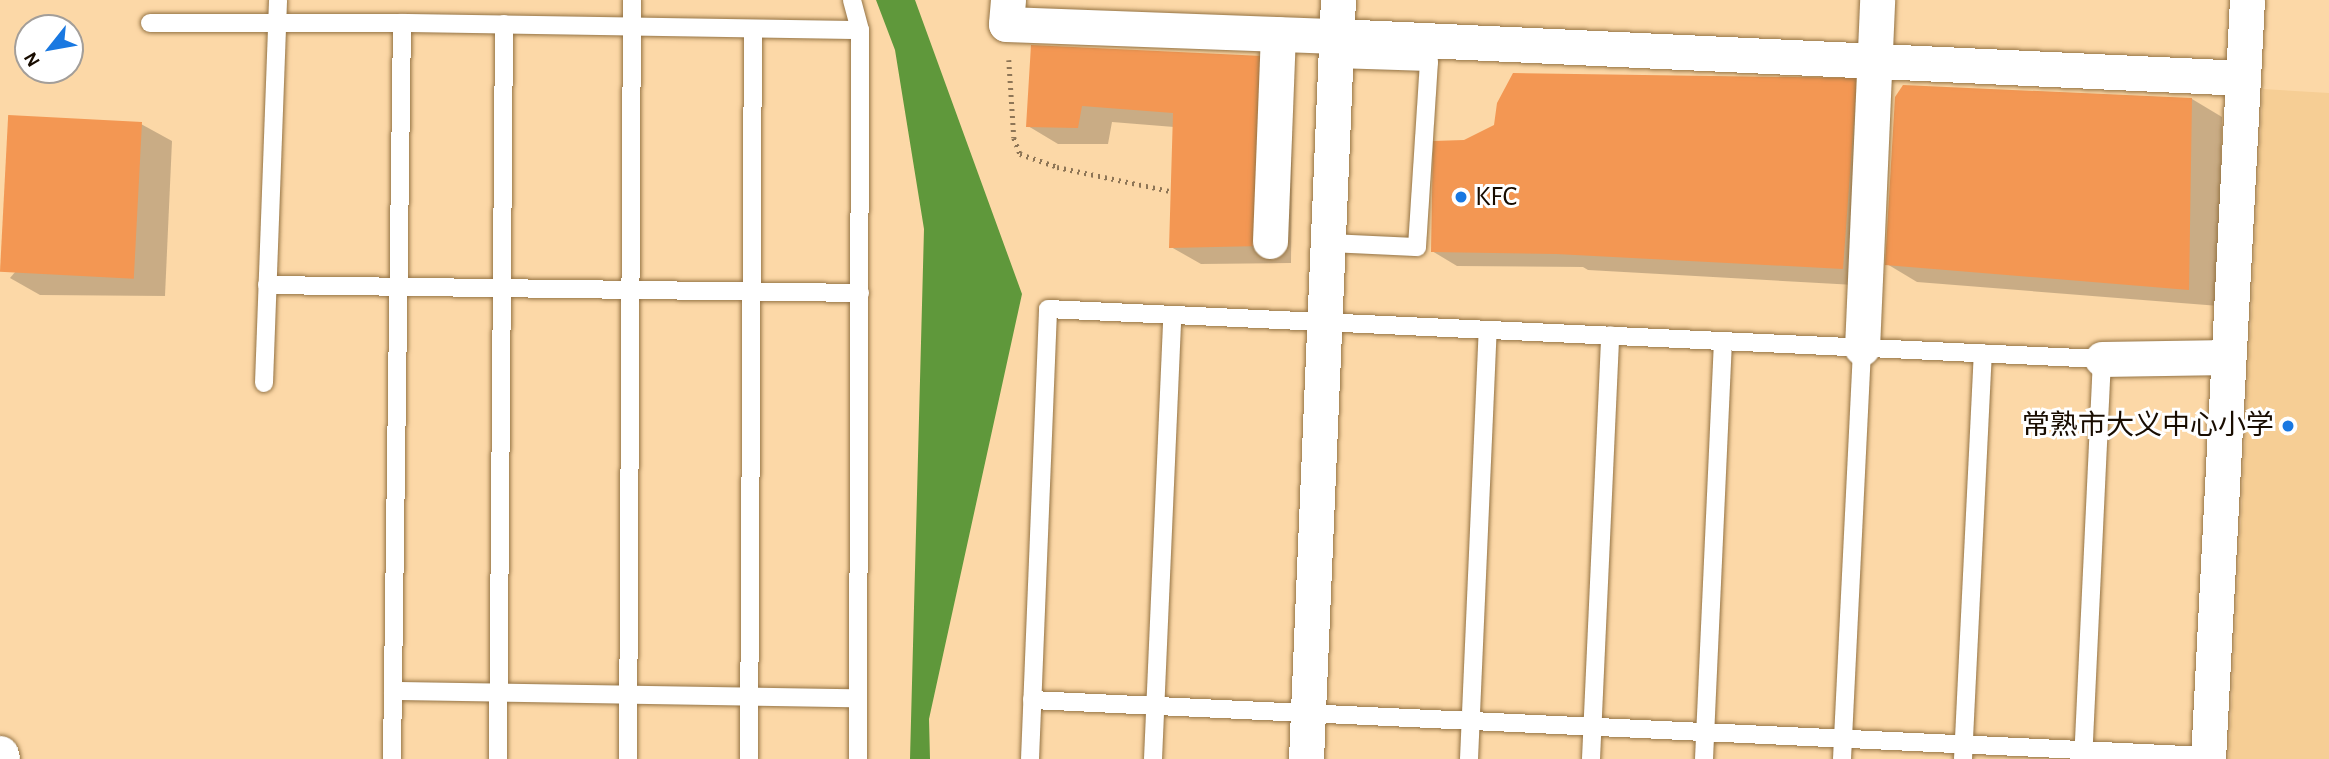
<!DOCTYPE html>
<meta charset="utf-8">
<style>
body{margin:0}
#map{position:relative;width:2329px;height:759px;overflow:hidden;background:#fcd8a7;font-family:"Alegreya Sans","Noto Sans SC",sans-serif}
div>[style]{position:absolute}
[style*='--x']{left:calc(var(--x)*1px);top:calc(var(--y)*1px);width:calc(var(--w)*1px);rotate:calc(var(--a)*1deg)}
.built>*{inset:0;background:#f6ce95}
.water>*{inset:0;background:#5f983b}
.shadow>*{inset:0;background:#0003}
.building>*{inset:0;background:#f39753;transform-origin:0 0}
.path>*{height:4.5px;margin-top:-2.25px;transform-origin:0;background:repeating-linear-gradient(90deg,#8d7556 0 2px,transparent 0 7px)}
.roads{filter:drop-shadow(0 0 2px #947344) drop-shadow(0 0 2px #947344)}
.lane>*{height:18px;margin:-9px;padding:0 9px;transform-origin:9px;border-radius:9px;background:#fff}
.street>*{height:35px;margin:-17.5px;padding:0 17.5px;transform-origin:17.5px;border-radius:17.5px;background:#fff}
.secondary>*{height:38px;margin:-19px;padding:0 19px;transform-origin:19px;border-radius:19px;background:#fff}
.dots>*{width:19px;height:19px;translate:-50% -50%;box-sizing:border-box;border:4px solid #fff;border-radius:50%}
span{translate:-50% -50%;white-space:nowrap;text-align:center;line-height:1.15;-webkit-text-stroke:6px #fff;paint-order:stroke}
.poi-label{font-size:28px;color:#180c00}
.left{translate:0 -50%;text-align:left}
.right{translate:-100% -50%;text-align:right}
.north{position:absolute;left:14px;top:14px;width:70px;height:70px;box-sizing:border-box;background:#fff;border:2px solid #a39e99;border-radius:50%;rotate:239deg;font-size:19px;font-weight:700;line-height:28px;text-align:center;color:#180c00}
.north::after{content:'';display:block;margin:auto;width:24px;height:32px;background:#1978e1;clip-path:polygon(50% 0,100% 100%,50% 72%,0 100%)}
</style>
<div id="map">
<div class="built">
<div style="clip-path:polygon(2263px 89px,2329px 93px,2329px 759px,2229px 759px)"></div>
</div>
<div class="water">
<div style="clip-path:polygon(876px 0,915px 0,1022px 294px,929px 719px,930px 759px,910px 759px,924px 229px,895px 50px)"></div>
</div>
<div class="shadow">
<div style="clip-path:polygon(1033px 47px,1293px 75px,1291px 263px,1201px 264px,1171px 247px,1174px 127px,1112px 122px,1108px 144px,1058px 144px,1028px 126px)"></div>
<div style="clip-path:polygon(1856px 79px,1873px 286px,1588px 270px,1583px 267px,1457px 266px,1432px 251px,1465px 142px)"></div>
<div style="clip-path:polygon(2192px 99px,2222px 117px,2219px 306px,1917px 282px,1887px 264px)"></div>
<div style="clip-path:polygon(141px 124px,172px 141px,165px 296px,40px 295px,10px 278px)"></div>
</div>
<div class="building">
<div style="clip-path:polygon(1031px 45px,1263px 56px,1262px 246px,1169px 248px,1173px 113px,1082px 106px,1078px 128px,1026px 127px)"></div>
<div style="clip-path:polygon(1513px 73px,1857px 78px,1843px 269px,1556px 254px,1431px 252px,1433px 141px,1464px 140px,1494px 125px,1497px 103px)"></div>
<div style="clip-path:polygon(1903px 85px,2192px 98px,2189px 290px,1885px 265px,1895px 97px)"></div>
<div style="left:142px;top:122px;width:157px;height:134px;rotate:93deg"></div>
</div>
<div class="path">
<div style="--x:1009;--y:60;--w:78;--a:86.3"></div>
<div style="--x:1014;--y:138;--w:17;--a:69"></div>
<div style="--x:1020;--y:154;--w:39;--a:19"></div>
<div style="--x:1057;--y:167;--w:116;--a:12"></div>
</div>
<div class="roads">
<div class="lane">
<div style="--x:150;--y:23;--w:252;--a:0"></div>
<div style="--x:402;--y:23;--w:736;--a:90.78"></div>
<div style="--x:402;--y:23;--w:458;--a:0.9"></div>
<div style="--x:860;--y:30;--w:31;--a:-105"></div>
<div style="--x:1328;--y:243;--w:89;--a:2.6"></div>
<div style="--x:1417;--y:247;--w:185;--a:-86.3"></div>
<div style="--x:1429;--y:62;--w:93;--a:-178.2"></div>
<div style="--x:267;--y:285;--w:593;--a:0.77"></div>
<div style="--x:264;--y:383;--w:383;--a:-87.9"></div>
<div style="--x:393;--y:691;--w:465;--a:0.9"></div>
<div style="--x:1032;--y:700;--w:1177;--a:2.73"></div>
<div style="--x:498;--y:759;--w:735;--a:-89.53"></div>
<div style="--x:628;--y:759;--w:759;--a:-89.7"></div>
<div style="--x:749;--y:759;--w:730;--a:-89.69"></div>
<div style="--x:858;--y:759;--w:729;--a:-89.84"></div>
<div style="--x:1030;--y:759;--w:450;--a:-87.7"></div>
<div style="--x:1048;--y:309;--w:1055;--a:2.72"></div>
<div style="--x:2102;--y:359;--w:400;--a:92.7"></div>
<div style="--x:1153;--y:759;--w:444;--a:-87.5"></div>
<div style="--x:1469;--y:759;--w:429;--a:-87.5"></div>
<div style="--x:1591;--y:759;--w:424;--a:-87.4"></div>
<div style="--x:1704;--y:759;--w:418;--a:-87.4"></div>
<div style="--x:1842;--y:759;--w:411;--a:-87.2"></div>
<div style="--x:1963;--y:759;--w:406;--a:-87.2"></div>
</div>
<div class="street">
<div style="--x:1008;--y:0;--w:24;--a:95"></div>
<div style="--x:1006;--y:24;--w:331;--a:2.1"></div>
<div style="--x:1337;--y:36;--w:907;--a:2.65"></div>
<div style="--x:1270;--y:241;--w:207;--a:-87.8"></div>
<div style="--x:1862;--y:348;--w:348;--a:-87.5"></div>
<div style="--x:2102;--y:359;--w:126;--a:-0.9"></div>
<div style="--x:1306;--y:759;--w:760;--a:-87.59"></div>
<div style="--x:2208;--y:759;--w:760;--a:-87.06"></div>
</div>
<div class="secondary">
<div style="--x:0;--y:755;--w:4;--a:76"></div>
</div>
</div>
<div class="dots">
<div style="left:1461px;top:197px;background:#1978e1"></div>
<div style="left:2288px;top:426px;background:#1978e1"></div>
</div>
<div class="poi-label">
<span class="left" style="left:1475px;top:197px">KFC</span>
<span class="right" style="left:2274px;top:426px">常熟市大义中心小学</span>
</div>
<div class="north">N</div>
</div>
